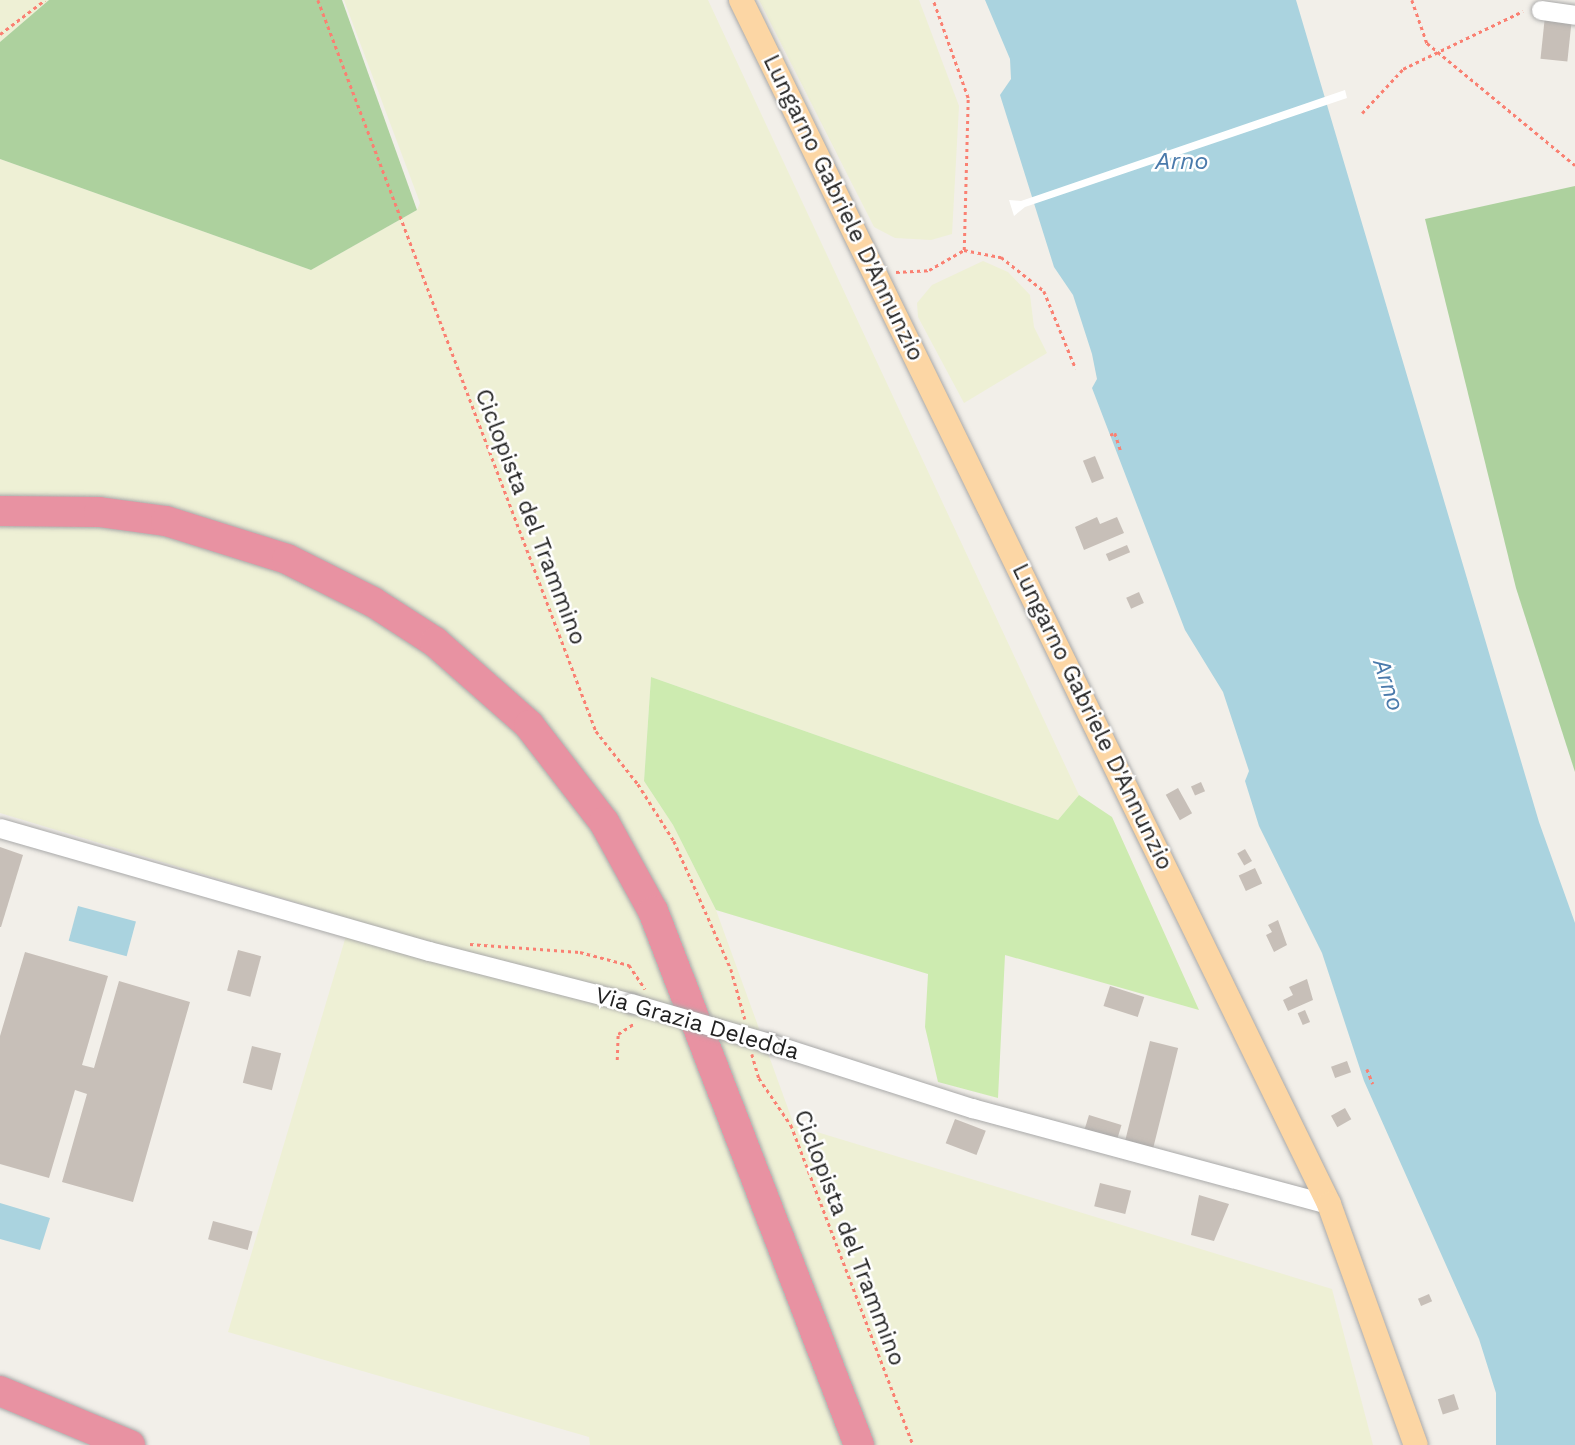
<!DOCTYPE html>
<style>
body{margin:0}
#map{position:relative;width:1575px;height:1445px;overflow:hidden;background:#f2efe9;font-family:"Work Sans",sans-serif}
div>[style]{position:absolute}
[style*='--x']{left:calc(var(--x)*1px);top:calc(var(--y)*1px);width:calc(var(--w)*1px);rotate:calc(var(--a)*1deg)}
.farmland>*{inset:0;background:#eef0d5}
.grass>*{inset:0;background:#cdebb0}
.forest>*{inset:0;background:#add19e}
.water>*{inset:0;background:#aad3df;transform-origin:0 0}
.pier>*{inset:0;background:#fff}
.building>*{inset:0;background:#c7bfb8;transform-origin:0 0}
.path>*{height:2.5px;margin-top:-1.25px;transform-origin:0;background:repeating-linear-gradient(90deg,#fa8072 0 3.5px,transparent 0 7px)}
.roads{filter:drop-shadow(0 0 2px #a9a9a9) drop-shadow(0 0 2px #a9a9a9)}
.minor>*{height:19px;margin:-9.5px;padding:0 9.5px;transform-origin:9.5px;border-radius:9.5px;background:#fff}
.major>*{height:24px;margin:-12px;padding:0 12px;transform-origin:12px;border-radius:12px;background:#fcd6a4}
.highway>*{height:30px;margin:-15px;padding:0 15px;transform-origin:15px;border-radius:15px;background:#e892a2}
.bridges{filter:drop-shadow(0 0 2px #a9a9a9) drop-shadow(0 0 2px #a9a9a9)}
.minor-bridge>*{height:19px;margin:-9.5px;padding:0 9.5px;transform-origin:9.5px;border-radius:9.5px;background:#fff}
span{translate:-50% -50%;white-space:nowrap;text-align:center;line-height:1.15;-webkit-text-stroke:5px #fff;paint-order:stroke}
.street-label{font-size:23px;color:#222}
.water-label{font-size:24px;color:#4a7aab;font-style:italic}
</style>
<div id="map">
<div class="farmland">
<div style="clip-path:polygon(0 0,49px 0,0 42px)"></div>
<div style="clip-path:polygon(344px 0,708px 0,1079px 795px,1058px 820px,651px 677px,644px 781px,673px 825px,716px 910px,794px 1125px,1332px 1289px,1373px 1445px,590px 1445px,589px 1437px,228px 1332px,351px 919px,0 813px,0 159px,311px 270px,417px 210px,420px 203px)"></div>
<div style="clip-path:polygon(759px 0,919px 0,959px 106px,952px 234px,931px 240px,895px 238px,874px 227px)"></div>
<div style="clip-path:polygon(983px 261px,1008px 272px,1030px 295px,1034px 327px,1047px 353px,964px 403px,918px 317px,917px 303px,932px 285px)"></div>
</div>
<div class="grass">
<div style="clip-path:polygon(651px 677px,1058px 820px,1079px 795px,1112px 817px,1199px 1010px,1005px 955px,998px 1098px,938px 1082px,925px 1027px,928px 974px,716px 910px,673px 825px,644px 781px)"></div>
</div>
<div class="forest">
<div style="clip-path:polygon(49px 0,342px 0,417px 210px,311px 270px,0 159px,0 42px)"></div>
<div style="clip-path:polygon(1575px 186px,1575px 772px,1516px 588px,1425px 219px)"></div>
</div>
<div class="water">
<div style="clip-path:polygon(985px 0,1296px 0,1539px 822px,1575px 923px,1575px 1445px,1496px 1445px,1496px 1393px,1479px 1339px,1364px 1081px,1322px 953px,1259px 826px,1245px 781px,1249px 771px,1223px 692px,1185px 630px,1092px 388px,1097px 379px,1092px 354px,1073px 295px,1054px 267px,1000px 95px,1011px 79px,1010px 59px)"></div>
<div style="left:78px;top:906px;width:60px;height:36px;rotate:15deg"></div>
<div style="clip-path:polygon(0 1203px,50px 1218px,40px 1250px,0 1239px)"></div>
</div>
<div class="pier">
<div style="clip-path:polygon(1345px 90px,1347px 98px,1025px 207px,1014px 216px,1009px 200px,1021px 201px)"></div>
</div>
<div class="building">
<div style="left:1545px;top:16px;width:27px;height:43px;rotate:6deg"></div>
<div style="left:1095px;top:456px;width:24px;height:13px;rotate:68deg"></div>
<div style="clip-path:polygon(1097px 517px,1100px 524px,1117px 517px,1124px 533px,1084px 550px,1075px 527px)"></div>
<div style="left:1127px;top:545px;width:8px;height:23px;rotate:67deg"></div>
<div style="left:1139px;top:592px;width:12px;height:14px;rotate:66deg"></div>
<div style="left:1201px;top:782px;width:10px;height:11px;rotate:66deg"></div>
<div style="left:1178px;top:788px;width:29px;height:14px;rotate:61deg"></div>
<div style="clip-path:polygon(0 847px,23px 855px,1px 927px,0 927px)"></div>
<div style="left:1245px;top:849px;width:14px;height:9px;rotate:60deg"></div>
<div style="left:1255px;top:868px;width:17px;height:18px;rotate:65deg"></div>
<div style="clip-path:polygon(1278px 920px,1287px 945px,1274px 952px,1266px 935px,1272px 932px,1268px 925px)"></div>
<div style="left:238px;top:950px;width:24px;height:42px;rotate:15deg"></div>
<div style="clip-path:polygon(25px 952px,108px 976px,82px 1065px,94px 1068px,119px 981px,190px 1002px,133px 1202px,62px 1182px,87px 1094px,75px 1090px,49px 1178px,0 1164px,0 1036px)"></div>
<div style="clip-path:polygon(1307px 979px,1313px 1000px,1288px 1011px,1283px 1000px,1293px 995px,1289px 987px)"></div>
<div style="left:1110px;top:986px;width:36px;height:21px;rotate:18deg"></div>
<div style="left:1305px;top:1010px;width:13px;height:8px;rotate:67deg"></div>
<div style="left:1150px;top:1041px;width:29px;height:103px;rotate:14deg"></div>
<div style="left:252px;top:1046px;width:30px;height:38px;rotate:14deg"></div>
<div style="left:1347px;top:1061px;width:12px;height:17px;rotate:70deg"></div>
<div style="left:1345px;top:1108px;width:13px;height:16px;rotate:61deg"></div>
<div style="left:1089px;top:1115px;width:34px;height:16px;rotate:17deg"></div>
<div style="left:955px;top:1119px;width:33px;height:26px;rotate:21deg"></div>
<div style="left:1100px;top:1183px;width:32px;height:24px;rotate:14deg"></div>
<div style="clip-path:polygon(1199px 1195px,1229px 1204px,1214px 1241px,1191px 1235px)"></div>
<div style="left:213px;top:1221px;width:41px;height:19px;rotate:15deg"></div>
<div style="left:1429px;top:1294px;width:8px;height:12px;rotate:67deg"></div>
<div style="left:1454px;top:1394px;width:16px;height:17px;rotate:72deg"></div>
</div>
<div class="path">
<div style="--x:318;--y:0;--w:782;--a:69.18"></div>
<div style="--x:596;--y:731;--w:68;--a:51.6"></div>
<div style="--x:638;--y:784;--w:67;--a:57.7"></div>
<div style="--x:674;--y:841;--w:140;--a:66"></div>
<div style="--x:731;--y:969;--w:52;--a:74.4"></div>
<div style="--x:1412;--y:0;--w:46;--a:70.8"></div>
<div style="--x:1427;--y:43;--w:192;--a:39.5"></div>
<div style="--x:0;--y:34;--w:56;--a:-37.1"></div>
<div style="--x:1362;--y:113;--w:60;--a:-47"></div>
<div style="--x:1403;--y:69;--w:133;--a:-25.8"></div>
<div style="--x:964;--y:250;--w:38;--a:11"></div>
<div style="--x:1001;--y:257;--w:55;--a:38.3"></div>
<div style="--x:1044;--y:291;--w:84;--a:67.7"></div>
<div style="--x:896;--y:272;--w:33;--a:-3"></div>
<div style="--x:929;--y:270;--w:40;--a:-29.7"></div>
<div style="--x:964;--y:250;--w:152;--a:-88.5"></div>
<div style="--x:968;--y:98;--w:104;--a:-109.7"></div>
<div style="--x:1110;--y:435;--w:5;--a:-22"></div>
<div style="--x:1115;--y:433;--w:20;--a:72"></div>
<div style="--x:470;--y:944;--w:110;--a:4.2"></div>
<div style="--x:580;--y:952;--w:51;--a:14.9"></div>
<div style="--x:629;--y:965;--w:29;--a:56"></div>
<div style="--x:752;--y:1054;--w:25;--a:74"></div>
<div style="--x:759;--y:1078;--w:57;--a:55.8"></div>
<div style="--x:791;--y:1125;--w:342;--a:69.1"></div>
<div style="--x:617;--y:1060;--w:26;--a:-88"></div>
<div style="--x:618;--y:1034;--w:20;--a:-33"></div>
<div style="--x:1367;--y:1069;--w:16;--a:68"></div>
</div>
<div class="roads">
<div class="minor">
<div style="--x:1541;--y:10;--w:34;--a:8"></div>
<div style="--x:0;--y:828;--w:446;--a:16"></div>
<div style="--x:429;--y:951;--w:209;--a:14.4"></div>
<div style="--x:769;--y:1043;--w:213;--a:17.8"></div>
<div style="--x:972;--y:1108;--w:370;--a:15.1"></div>
</div>
<div class="major">
<div style="--x:741;--y:0;--w:1340;--a:63.97"></div>
<div style="--x:1329;--y:1204;--w:256;--a:70.2"></div>
</div>
<div class="highway">
<div style="--x:0;--y:511;--w:99;--a:0.6"></div>
<div style="--x:99;--y:512;--w:68;--a:7.7"></div>
<div style="--x:166;--y:521;--w:127;--a:17.4"></div>
<div style="--x:287;--y:559;--w:96;--a:26.6"></div>
<div style="--x:373;--y:602;--w:74;--a:32.8"></div>
<div style="--x:435;--y:642;--w:125;--a:41.4"></div>
<div style="--x:529;--y:725;--w:123;--a:52.3"></div>
<div style="--x:604;--y:822;--w:102;--a:61.2"></div>
<div style="--x:653;--y:911;--w:572;--a:68.9"></div>
<div style="--x:0;--y:1391;--w:141;--a:22.6"></div>
</div>
</div>
<div class="bridges">
<div class="minor-bridge">
<div style="--x:631;--y:1003;--w:144;--a:16.2"></div>
</div>
</div>
<div class="street-label">
<span style="left:843px;top:208px;rotate:64deg">Lungarno Gabriele D'Annunzio</span>
<span style="left:530px;top:517px;rotate:69deg">Ciclopista del Trammino</span>
<span style="left:1092px;top:717px;rotate:64deg">Lungarno Gabriele D'Annunzio</span>
<span style="left:697px;top:1024px;rotate:16deg">Via Grazia Deledda</span>
<span style="left:849px;top:1238px;rotate:69deg">Ciclopista del Trammino</span>
</div>
<div class="water-label">
<span style="left:1182px;top:162px">Arno</span>
<span style="left:1388px;top:685px;rotate:72deg">Arno</span>
</div>
</div>
